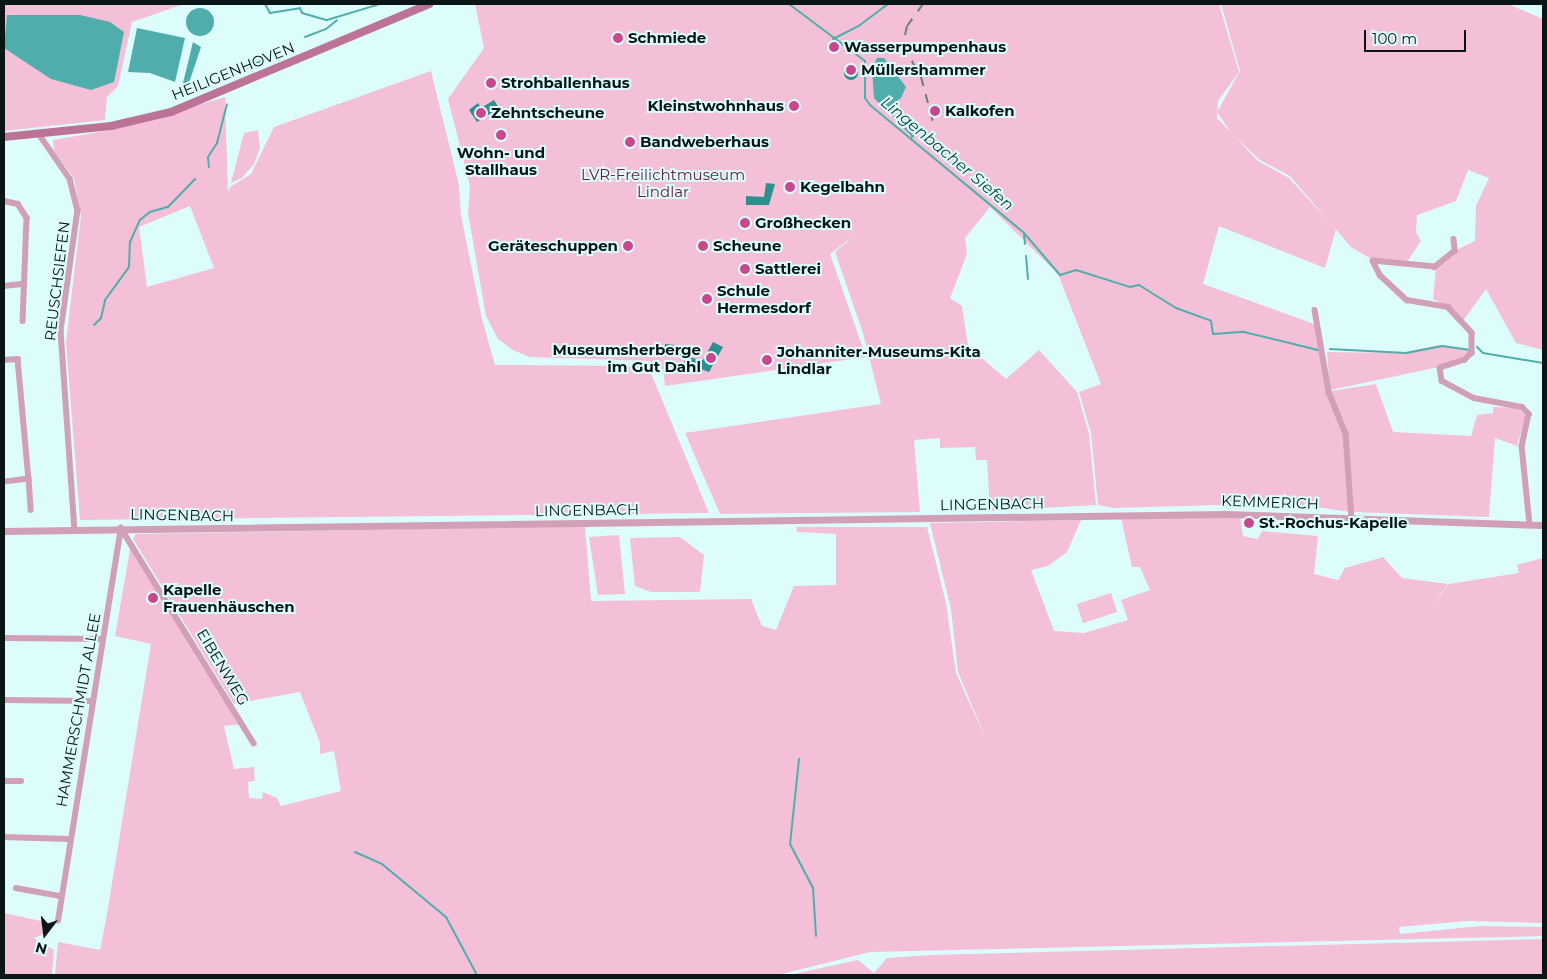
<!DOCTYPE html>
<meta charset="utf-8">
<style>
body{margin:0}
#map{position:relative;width:1547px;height:979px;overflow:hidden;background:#dcfdfc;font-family:Montserrat,sans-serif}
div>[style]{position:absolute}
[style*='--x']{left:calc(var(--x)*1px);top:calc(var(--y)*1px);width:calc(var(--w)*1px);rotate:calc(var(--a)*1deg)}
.green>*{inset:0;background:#f4c0d8;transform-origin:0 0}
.water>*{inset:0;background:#4faeac}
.round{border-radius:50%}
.stream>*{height:2px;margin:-1px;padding:0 1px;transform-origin:1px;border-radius:1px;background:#4faeac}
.building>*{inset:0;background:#2d908f;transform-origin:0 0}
.minor>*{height:5.5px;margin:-2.75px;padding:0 2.75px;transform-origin:2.75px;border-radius:2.75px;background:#d19fb6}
.tertiary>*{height:7px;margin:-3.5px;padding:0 3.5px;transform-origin:3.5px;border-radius:3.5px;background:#d19fb6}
.secondary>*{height:8px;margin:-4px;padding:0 4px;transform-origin:4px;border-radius:4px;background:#bc7397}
.rail>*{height:2px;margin-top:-1px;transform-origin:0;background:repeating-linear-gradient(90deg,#697e7e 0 9px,transparent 0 18px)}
.dots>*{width:14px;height:14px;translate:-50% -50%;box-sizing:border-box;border:2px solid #dcfdfc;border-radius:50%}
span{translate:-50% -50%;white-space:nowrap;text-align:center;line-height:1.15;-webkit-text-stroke:4px #dcfdfc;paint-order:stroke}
.poi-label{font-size:15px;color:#0a1616;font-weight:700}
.left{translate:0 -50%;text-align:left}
.right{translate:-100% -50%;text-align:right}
.street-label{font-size:15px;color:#0a1616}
.park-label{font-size:15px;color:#661945}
.water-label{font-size:16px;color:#123f3e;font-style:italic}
.frame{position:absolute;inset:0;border:5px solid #0a1616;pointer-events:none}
.north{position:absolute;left:20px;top:909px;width:50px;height:50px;-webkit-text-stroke:4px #dcfdfc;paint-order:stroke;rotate:195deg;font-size:14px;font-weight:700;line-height:20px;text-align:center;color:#0a1616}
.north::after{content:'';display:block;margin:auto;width:18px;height:22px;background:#0a1616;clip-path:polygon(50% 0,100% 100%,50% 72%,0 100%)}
.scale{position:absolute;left:1364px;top:30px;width:102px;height:22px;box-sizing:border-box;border:2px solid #0a1616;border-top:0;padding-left:6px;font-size:15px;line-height:18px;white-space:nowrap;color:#0a1616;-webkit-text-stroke:4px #dcfdfc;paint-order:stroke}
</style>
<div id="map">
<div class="green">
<div style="clip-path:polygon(4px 4px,184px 4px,132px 22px,118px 86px,107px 97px,105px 120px,4px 131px)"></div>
<div style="clip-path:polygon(475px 4px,1219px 4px,1239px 72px,1218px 101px,1217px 118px,1258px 161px,1289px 178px,1336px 229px,1325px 268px,1219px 226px,1203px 284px,1317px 325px,1326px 392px,1345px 434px,1351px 512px,1287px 503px,1114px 508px,1098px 505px,1091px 433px,1079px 392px,1101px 384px,1058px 274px,990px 207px,965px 238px,967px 254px,950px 298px,962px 306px,968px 346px,1006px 379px,1039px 350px,1077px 392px,1089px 434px,1096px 505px,990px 511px,987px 460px,976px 460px,975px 447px,940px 448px,940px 438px,914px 440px,920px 512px,720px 514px,685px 433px,881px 404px,863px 333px,835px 252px,855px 235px,830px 254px,866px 357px,665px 386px,663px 369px,657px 369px,650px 361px,529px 357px,513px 350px,498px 339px,486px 316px,468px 213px,470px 186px,448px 99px,484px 48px)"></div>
<div style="clip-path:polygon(1221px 4px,1508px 4px,1543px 19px,1543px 350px,1516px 343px,1486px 289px,1463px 321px,1449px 307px,1433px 299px,1436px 268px,1456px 250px,1475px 241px,1476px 206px,1489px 178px,1468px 170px,1456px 201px,1417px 215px,1416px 232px,1421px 241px,1407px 262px,1373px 260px,1351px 247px,1290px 176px,1260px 160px,1232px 134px,1217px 112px,1240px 71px)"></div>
<div style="clip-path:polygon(evenodd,431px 71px,459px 185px,461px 215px,482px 319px,495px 365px,648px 366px,709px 513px,80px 520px,66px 342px,81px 216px,74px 178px,54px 151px,53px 140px,111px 130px,225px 97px,228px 193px,230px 187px,251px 174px,274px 127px,431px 71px,190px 206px,214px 268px,147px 287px,139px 227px,190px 206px)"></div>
<div style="clip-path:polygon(258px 130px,260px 148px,254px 164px,242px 178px,231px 183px,244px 133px)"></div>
<div style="clip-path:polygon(1439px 345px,1472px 350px,1464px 359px,1439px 367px,1330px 390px,1327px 352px,1400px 353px)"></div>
<div style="clip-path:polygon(1376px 384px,1393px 432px,1471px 436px,1477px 415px,1493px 413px,1493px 407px,1517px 408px,1526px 416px,1517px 446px,1495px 438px,1489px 517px,1353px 512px,1348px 447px,1331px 391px)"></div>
<div style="clip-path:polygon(1240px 516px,1243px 536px,1258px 539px,1262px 531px,1318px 536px,1314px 574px,1338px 580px,1345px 568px,1383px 557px,1402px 578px,1448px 584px,1426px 614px,1449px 584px,1519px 573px,1517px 565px,1543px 558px,1543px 923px,1467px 921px,1399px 927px,1400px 934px,1481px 926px,1543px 927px,1543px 936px,870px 952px,778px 975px,55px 975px,58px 942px,100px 950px,106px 920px,151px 644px,115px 636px,131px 544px,242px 724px,224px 726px,234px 769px,254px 767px,255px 781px,248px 782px,249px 798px,262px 799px,263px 792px,277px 798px,281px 806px,341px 791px,334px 751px,320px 754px,320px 743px,300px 692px,234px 704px,133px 539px,136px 534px,585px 526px,591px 601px,751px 599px,762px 626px,776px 630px,794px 586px,836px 585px,836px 534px,797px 532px,796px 527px,927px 527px,946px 603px,956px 673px,988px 744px,958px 672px,951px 609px,930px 523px,1081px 520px,1067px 552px,1048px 566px,1031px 570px,1054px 631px,1084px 633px,1128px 620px,1121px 600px,1150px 590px,1140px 567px,1132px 567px,1121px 518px)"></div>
<div style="clip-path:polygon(619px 535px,625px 594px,598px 595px,589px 537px)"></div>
<div style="clip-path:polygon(680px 537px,704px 555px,700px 592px,651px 592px,635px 586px,630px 538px)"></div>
<div style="left:1111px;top:593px;width:20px;height:36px;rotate:72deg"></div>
<div style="clip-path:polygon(4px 913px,55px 924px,49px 932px,34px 938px,54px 950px,52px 975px,4px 975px)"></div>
<div style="clip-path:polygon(1543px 939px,1543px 975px,789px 975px,858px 960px,874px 973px,887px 958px,932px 955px)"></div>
</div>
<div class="water">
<div class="round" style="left:186px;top:8px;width:28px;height:28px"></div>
<div style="clip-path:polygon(7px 15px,80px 15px,110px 22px,124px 32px,114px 82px,91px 90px,51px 79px,4px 48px)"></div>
<div style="clip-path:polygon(137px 28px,185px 38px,175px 82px,150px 73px,128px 72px)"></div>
<div style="clip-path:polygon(193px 42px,201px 47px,188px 86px,183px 83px)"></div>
<div style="clip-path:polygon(877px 58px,884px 58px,906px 87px,901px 98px,887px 108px,890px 115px,874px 98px,872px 69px)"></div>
</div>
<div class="stream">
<div style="--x:122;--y:4;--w:57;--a:0"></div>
<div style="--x:265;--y:4;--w:10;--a:61"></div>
<div style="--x:270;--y:13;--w:30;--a:-9"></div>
<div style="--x:300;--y:8;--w:5;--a:68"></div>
<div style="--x:302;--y:13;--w:26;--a:16"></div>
<div style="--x:327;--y:20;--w:55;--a:-16.8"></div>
<div style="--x:789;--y:4;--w:95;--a:36.9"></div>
<div style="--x:865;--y:61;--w:37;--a:90"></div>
<div style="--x:865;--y:98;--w:9;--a:54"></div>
<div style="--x:870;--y:105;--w:200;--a:39.7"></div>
<div style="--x:1024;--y:233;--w:11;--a:85"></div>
<div style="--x:305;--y:37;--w:22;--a:-21"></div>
<div style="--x:326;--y:29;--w:14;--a:-39"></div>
<div style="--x:833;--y:39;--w:30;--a:-27"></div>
<div style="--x:860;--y:25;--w:35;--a:-37"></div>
<div style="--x:230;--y:75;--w:44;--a:-24.2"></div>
<div style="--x:891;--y:114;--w:31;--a:45"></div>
<div style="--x:913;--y:136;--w:3;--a:135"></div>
<div style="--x:209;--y:167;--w:10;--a:-96"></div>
<div style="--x:208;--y:157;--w:17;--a:-57"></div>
<div style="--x:217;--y:143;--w:40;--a:-75.6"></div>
<div style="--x:1024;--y:233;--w:55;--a:49.4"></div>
<div style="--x:1060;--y:275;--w:17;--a:-17"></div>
<div style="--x:1076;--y:270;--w:57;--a:17.5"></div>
<div style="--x:1130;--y:287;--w:9;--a:-13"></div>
<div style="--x:1139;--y:285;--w:44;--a:31.9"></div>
<div style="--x:1176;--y:308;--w:37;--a:20"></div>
<div style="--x:1211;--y:321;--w:13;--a:81"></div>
<div style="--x:1213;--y:334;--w:31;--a:-4"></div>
<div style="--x:1244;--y:332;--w:76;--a:13.7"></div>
<div style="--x:1026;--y:256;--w:23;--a:85"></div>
<div style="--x:94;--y:325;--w:10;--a:-45"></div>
<div style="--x:101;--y:318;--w:18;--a:-77"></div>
<div style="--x:105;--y:300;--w:41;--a:-54"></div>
<div style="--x:129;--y:267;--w:25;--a:-88"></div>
<div style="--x:130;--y:242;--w:24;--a:-66"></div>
<div style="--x:140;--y:220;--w:13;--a:-39"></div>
<div style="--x:150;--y:212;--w:19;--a:-16"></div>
<div style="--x:168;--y:207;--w:39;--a:-46"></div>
<div style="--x:1477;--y:347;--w:8;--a:45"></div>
<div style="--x:1483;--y:353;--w:61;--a:9.5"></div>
<div style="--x:1330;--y:349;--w:76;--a:3"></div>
<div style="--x:1406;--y:353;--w:37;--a:-11"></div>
<div style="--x:1442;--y:346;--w:27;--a:8"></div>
<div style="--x:799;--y:759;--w:85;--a:96"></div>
<div style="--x:790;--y:844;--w:50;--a:62.4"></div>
<div style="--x:813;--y:888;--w:48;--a:86.4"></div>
<div style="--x:355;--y:852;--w:30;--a:24"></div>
<div style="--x:382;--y:864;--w:83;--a:39.6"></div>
<div style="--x:446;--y:917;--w:66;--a:61.9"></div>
</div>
<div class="building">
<div class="round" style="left:844px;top:66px;width:14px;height:14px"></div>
<div style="clip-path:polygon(494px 100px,499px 108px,477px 122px,469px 110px,478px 103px,481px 108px)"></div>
<div style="clip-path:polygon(766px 183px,775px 184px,769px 205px,746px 205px,746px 196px,764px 197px)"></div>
<div style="clip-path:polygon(713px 342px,723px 347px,709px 372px,684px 363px,686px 357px,703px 360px)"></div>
<div style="left:665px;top:344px;width:22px;height:11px;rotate:5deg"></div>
</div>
<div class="minor">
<div style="--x:39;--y:134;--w:55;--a:55.4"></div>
<div style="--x:70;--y:179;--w:32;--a:76"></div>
<div style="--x:78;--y:210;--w:122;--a:98"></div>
<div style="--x:61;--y:331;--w:200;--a:86"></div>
<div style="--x:4;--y:201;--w:14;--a:12"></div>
<div style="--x:18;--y:204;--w:17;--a:57"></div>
<div style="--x:27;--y:218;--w:103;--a:92.2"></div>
<div style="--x:1454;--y:239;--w:12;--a:85"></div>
<div style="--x:1455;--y:251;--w:26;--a:141"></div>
<div style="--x:1435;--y:267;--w:62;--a:-174.5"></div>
<div style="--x:1373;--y:261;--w:16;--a:63"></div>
<div style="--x:1380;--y:275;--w:37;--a:43"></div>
<div style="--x:1407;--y:300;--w:42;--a:9.7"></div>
<div style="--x:1448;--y:307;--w:35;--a:47"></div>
<div style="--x:1472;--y:333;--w:20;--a:90"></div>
<div style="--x:1472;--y:353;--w:10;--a:135"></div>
<div style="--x:1465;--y:360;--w:26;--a:162"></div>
<div style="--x:1440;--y:368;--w:13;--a:81"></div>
<div style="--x:1442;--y:381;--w:36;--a:28"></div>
<div style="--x:1474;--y:398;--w:49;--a:10.6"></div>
<div style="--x:1522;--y:407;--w:10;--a:45"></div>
<div style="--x:1529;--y:414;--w:33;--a:102"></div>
<div style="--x:1522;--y:446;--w:79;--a:84.2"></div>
<div style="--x:4;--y:286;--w:20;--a:-6"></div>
<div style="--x:1315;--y:310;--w:83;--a:80.3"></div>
<div style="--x:1329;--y:392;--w:45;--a:68"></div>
<div style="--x:1346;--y:434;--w:85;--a:86"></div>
<div style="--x:4;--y:360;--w:14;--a:-4"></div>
<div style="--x:18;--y:359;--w:121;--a:84.8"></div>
<div style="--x:29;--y:479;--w:25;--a:173"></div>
<div style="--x:29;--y:479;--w:31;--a:86"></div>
<div style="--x:121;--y:528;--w:253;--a:58.3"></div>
<div style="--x:4;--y:638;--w:98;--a:0.6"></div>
<div style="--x:4;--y:700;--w:88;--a:0.7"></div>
<div style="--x:4;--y:781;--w:17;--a:0"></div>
<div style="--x:4;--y:837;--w:64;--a:1.8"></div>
<div style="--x:16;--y:888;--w:45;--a:10.3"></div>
<div style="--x:58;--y:921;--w:398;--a:-80.9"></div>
</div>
<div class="tertiary">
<div style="--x:4;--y:531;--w:1222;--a:-0.8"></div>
<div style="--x:1226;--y:514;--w:317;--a:2"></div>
</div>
<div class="secondary">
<div style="--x:4;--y:137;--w:108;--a:-5.9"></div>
<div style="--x:111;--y:126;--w:62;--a:-13.1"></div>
<div style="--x:171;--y:112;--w:280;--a:-22.7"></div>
</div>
<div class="rail">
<div style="--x:923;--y:4;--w:27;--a:126"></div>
<div style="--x:907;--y:26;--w:19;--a:102"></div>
<div style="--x:903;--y:45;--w:37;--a:61"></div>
<div style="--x:921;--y:77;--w:51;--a:75.1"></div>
</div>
<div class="dots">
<div style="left:618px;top:38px;background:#c9478f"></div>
<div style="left:834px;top:47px;background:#c9478f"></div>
<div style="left:851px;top:70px;background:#c9478f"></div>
<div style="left:491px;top:83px;background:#c9478f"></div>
<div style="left:794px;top:106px;background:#c9478f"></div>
<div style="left:935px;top:111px;background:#c9478f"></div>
<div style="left:481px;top:113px;background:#c9478f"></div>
<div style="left:501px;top:135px;background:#c9478f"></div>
<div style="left:630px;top:142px;background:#c9478f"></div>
<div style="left:790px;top:187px;background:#c9478f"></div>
<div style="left:745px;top:223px;background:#c9478f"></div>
<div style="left:628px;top:246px;background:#c9478f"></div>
<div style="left:703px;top:246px;background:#c9478f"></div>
<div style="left:745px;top:269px;background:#c9478f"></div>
<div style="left:707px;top:299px;background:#c9478f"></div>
<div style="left:711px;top:358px;background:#c9478f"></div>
<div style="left:767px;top:360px;background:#c9478f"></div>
<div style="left:1249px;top:523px;background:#c9478f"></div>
<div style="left:153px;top:598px;background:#c9478f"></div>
</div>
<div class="poi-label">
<span class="left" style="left:628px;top:38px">Schmiede</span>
<span class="left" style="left:844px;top:47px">Wasserpumpenhaus</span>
<span class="left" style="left:861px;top:70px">Müllershammer</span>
<span class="left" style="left:501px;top:83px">Strohballenhaus</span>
<span class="right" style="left:784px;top:106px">Kleinstwohnhaus</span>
<span class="left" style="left:945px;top:111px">Kalkofen</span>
<span class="left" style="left:491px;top:113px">Zehntscheune</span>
<span class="left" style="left:640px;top:142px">Bandweberhaus</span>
<span style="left:501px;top:161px">Wohn- und<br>Stallhaus</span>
<span class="left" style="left:800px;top:187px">Kegelbahn</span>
<span class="left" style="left:755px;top:223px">Großhecken</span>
<span class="right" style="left:618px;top:246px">Geräteschuppen</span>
<span class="left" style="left:713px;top:246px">Scheune</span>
<span class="left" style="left:755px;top:269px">Sattlerei</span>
<span class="left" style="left:717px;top:299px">Schule<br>Hermesdorf</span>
<span class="right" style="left:701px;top:358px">Museumsherberge<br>im Gut Dahl</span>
<span class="left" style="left:777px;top:360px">Johanniter-Museums-Kita<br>Lindlar</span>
<span class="left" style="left:1259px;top:523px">St.-Rochus-Kapelle</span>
<span class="left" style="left:163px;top:598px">Kapelle<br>Frauenhäuschen</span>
</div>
<div class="street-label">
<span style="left:233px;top:71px;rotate:-22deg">HEILIGENHOVEN</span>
<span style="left:57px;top:281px;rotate:-83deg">REUSCHSIEFEN</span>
<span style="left:1270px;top:502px;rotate:2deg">KEMMERICH</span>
<span style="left:992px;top:504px;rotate:-1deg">LINGENBACH</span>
<span style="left:587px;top:510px;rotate:-1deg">LINGENBACH</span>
<span style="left:182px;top:515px;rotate:1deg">LINGENBACH</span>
<span style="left:223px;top:667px;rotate:59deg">EIBENWEG</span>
<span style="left:78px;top:710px;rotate:-80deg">HAMMERSCHMIDT ALLEE</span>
</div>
<div class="park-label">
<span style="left:663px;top:183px">LVR-Freilichtmuseum<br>Lindlar</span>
</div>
<div class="water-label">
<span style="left:947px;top:154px;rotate:40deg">Lingenbacher Siefen</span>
</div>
<div class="frame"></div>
<div class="north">N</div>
<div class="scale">100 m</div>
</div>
